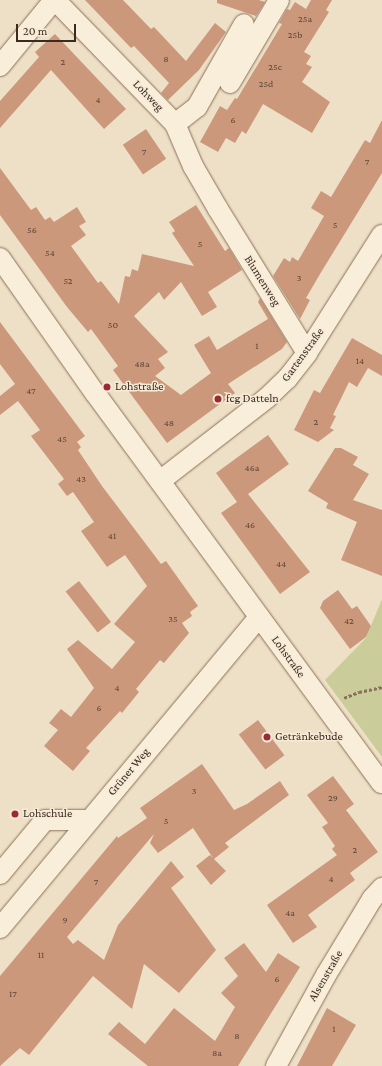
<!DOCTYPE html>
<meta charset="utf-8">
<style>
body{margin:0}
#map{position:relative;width:382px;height:1066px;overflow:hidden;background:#eee0c6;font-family:"Crimson Pro",serif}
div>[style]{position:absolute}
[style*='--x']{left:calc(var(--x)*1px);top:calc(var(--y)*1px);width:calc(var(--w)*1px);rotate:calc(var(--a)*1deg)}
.green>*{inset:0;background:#cacd9a}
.building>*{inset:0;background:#cc987c;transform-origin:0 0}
.path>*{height:2.5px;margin-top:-1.25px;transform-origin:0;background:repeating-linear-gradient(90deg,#8a715c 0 3px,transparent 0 5px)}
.roads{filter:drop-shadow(0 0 1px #8a715c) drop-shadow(0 0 1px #8a715c)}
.minor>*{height:20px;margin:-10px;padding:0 10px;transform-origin:10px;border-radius:10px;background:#f9eed9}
.dots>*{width:11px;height:11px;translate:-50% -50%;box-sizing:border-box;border:2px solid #f6ead6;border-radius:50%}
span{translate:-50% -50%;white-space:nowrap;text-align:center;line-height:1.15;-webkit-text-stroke:3px #f6ead6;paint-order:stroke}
.number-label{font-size:10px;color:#5e4636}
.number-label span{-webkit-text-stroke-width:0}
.street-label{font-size:12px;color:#3a2b1f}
.poi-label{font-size:12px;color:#3a2b1f}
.left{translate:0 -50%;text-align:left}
.scale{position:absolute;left:16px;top:24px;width:60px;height:18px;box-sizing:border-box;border:2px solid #3a2b1f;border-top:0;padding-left:5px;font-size:12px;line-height:14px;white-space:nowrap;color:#3a2b1f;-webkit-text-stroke:3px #f6ead6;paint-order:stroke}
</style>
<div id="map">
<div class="green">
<div style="clip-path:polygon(382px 599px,382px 757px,325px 680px,366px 638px)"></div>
</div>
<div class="building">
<div style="clip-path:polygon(85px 0,123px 0,151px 29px,154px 27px,186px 61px,215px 23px,226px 32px,199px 70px,168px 100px,161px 93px,169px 83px,134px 46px,131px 48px)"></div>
<div style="clip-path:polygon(217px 0,259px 0,265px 2px,256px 16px,217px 3px)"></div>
<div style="clip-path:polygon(311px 0,332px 0,326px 10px,329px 12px,304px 52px,311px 56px,306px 64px,312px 67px,302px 82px,330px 102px,312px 133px,263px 104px,246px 134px,242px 131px,235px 143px,226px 138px,218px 152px,200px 142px,220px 106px,227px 110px,235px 98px,237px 99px,282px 24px,279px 23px,287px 9px,290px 10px,295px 2px,306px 9px)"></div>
<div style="clip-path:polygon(55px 34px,126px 109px,104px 129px,51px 70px,0 128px,0 101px,39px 57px,35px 52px)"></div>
<div style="clip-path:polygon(382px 120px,382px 173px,320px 274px,306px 298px,310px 300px,300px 319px,273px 276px,284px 258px,290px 262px,292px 257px,298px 261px,324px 216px,311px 208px,321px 191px,331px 197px,365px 140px,370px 143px)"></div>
<div style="left:146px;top:129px;width:36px;height:28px;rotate:56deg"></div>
<div style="clip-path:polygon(0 168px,31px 210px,36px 207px,45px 220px,50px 217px,54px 222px,77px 207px,86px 222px,79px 226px,86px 235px,71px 246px,98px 283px,101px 281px,119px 304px,125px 276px,130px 277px,132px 269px,138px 271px,142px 254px,194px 266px,172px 233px,175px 231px,169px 222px,196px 205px,225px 251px,229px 248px,242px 270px,208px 292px,217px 307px,202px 316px,181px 282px,164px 300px,159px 292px,134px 316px,168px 352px,158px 359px,165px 368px,155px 376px,181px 395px,211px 373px,194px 345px,209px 336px,217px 350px,268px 319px,258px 302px,260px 298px,287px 342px,282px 349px,228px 384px,235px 393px,167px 443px,113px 370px,118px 366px,91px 329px,88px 332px,67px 307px,0 215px)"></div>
<div style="clip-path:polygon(0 322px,85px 436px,77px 442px,81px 447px,78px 450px,102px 486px,161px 564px,166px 561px,198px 606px,190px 612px,192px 616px,182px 623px,189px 633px,164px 663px,160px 660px,136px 689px,139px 692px,122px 713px,120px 711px,86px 748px,90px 751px,73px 771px,44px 746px,58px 730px,49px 723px,61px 709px,71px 717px,94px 688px,67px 649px,78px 640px,112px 669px,135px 642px,114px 624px,147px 586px,125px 555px,107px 567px,81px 531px,94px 522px,73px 492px,67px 496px,58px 484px,64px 479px,31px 436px,40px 430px,18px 401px,0 415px,0 396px,15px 384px,0 364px)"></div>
<div style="clip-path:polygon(352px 338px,382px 355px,382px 376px,368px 368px,357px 387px,349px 382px,333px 415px,336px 416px,330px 428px,334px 430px,318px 442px,294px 430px,314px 390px,320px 393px)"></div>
<div style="clip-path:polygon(268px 435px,289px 464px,248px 494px,310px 572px,280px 594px,221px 513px,237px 502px,216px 473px)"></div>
<div style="clip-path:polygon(335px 448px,341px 448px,358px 457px,353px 465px,369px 474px,353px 500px,382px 510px,382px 576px,341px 560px,357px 522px,326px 508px,328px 503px,308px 491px)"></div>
<div style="left:79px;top:581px;width:52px;height:17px;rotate:52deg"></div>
<div style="clip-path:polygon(338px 590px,352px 609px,357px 606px,371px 626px,366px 637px,350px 649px,320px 608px,323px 601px)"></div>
<div style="left:258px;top:720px;width:44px;height:24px;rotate:53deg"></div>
<div style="clip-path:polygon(202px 764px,234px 810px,247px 804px,280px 781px,289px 795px,225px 843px,229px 847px,214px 859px,226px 871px,211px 885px,196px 866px,210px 855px,213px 858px,193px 828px,158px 853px,150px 843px,154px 834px,67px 937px,73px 944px,78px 940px,104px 960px,118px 925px,171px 861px,184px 877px,171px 888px,216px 950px,179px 993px,144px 964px,132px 1009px,93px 976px,29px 1055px,20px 1048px,0 1066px,0 976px,117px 836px,118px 838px,147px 818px,140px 808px)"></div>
<div style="clip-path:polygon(333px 776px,354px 804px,346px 810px,378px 852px,350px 873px,355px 880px,308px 915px,317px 927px,293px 943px,267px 905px,337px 855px,332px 849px,335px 846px,322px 827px,328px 823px,307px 795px)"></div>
<div style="clip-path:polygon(244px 943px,266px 972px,278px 953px,300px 967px,238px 1066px,148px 1066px,108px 1034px,119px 1022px,145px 1044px,174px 1008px,215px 1041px,235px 1007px,221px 993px,238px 976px,224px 958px)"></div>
<div style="clip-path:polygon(327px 1008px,356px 1025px,332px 1066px,297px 1066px)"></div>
</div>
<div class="path">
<div style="--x:344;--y:698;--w:16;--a:-22"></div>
<div style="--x:359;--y:692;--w:24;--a:-12"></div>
</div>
<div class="roads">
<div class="minor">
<div style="--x:55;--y:0;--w:173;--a:45.9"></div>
<div style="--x:175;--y:124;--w:46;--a:66.8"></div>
<div style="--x:193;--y:166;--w:50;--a:59.8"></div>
<div style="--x:218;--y:209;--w:169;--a:58.3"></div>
<div style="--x:0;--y:66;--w:85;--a:-50.7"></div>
<div style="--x:230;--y:83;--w:96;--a:-59.4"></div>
<div style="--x:175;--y:124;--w:28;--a:-38"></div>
<div style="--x:197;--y:107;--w:95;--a:-60.5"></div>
<div style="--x:0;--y:258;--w:165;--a:54.9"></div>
<div style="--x:95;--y:393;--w:484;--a:53.7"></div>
<div style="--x:160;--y:481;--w:135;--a:-37.8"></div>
<div style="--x:267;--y:398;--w:28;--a:-44"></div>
<div style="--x:287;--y:379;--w:33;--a:-52"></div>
<div style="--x:307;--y:353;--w:140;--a:-57.6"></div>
<div style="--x:0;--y:874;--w:70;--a:-50.2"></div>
<div style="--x:45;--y:820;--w:43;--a:0"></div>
<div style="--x:0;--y:928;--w:405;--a:-50.2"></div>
<div style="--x:276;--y:1066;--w:104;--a:-61.2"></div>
<div style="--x:326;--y:975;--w:89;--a:-58.8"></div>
<div style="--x:372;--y:899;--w:15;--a:-48"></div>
</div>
</div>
<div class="dots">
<div style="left:107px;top:387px;background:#992c33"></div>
<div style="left:218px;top:399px;background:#992c33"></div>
<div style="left:267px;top:737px;background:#992c33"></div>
<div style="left:15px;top:814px;background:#992c33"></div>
</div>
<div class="number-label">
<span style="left:305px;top:19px">25a</span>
<span style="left:295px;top:35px">25b</span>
<span style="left:166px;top:59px">8</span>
<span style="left:63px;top:62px">2</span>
<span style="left:275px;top:67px">25c</span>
<span style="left:266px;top:84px">25d</span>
<span style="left:98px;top:100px">4</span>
<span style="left:233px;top:120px">6</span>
<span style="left:144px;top:152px">7</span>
<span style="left:367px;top:162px">7</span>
<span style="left:335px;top:225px">5</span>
<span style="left:32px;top:230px">56</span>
<span style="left:200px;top:244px">5</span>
<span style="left:50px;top:253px">54</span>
<span style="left:299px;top:278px">3</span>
<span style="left:68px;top:281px">52</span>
<span style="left:113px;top:325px">50</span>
<span style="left:257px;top:346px">1</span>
<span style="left:360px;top:361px">14</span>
<span style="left:142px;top:364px">48a</span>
<span style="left:31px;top:391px">47</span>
<span style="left:316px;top:422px">2</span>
<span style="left:169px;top:423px">48</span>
<span style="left:62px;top:439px">45</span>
<span style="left:252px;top:468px">46a</span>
<span style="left:81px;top:479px">43</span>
<span style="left:250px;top:525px">46</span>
<span style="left:112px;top:536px">41</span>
<span style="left:281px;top:564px">44</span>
<span style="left:173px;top:619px">35</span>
<span style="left:349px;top:621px">42</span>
<span style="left:117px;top:688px">4</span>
<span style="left:99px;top:708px">6</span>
<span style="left:194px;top:791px">3</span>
<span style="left:333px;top:798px">29</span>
<span style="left:166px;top:821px">5</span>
<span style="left:355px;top:850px">2</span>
<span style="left:331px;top:879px">4</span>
<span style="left:96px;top:882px">7</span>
<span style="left:290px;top:913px">4a</span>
<span style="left:65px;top:920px">9</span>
<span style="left:41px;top:955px">11</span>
<span style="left:277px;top:979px">6</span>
<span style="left:13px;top:994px">17</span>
<span style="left:334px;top:1029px">1</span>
<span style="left:237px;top:1036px">8</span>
<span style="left:217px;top:1053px">8a</span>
</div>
<div class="street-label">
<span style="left:148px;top:96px;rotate:46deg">Lohweg</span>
<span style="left:262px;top:281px;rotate:58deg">Blumenweg</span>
<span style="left:303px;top:355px;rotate:-54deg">Gartenstraße</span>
<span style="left:288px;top:657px;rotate:54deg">Lohstraße</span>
<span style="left:129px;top:772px;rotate:-50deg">Grüner Weg</span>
<span style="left:326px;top:976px;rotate:-60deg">Alsenstraße</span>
</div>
<div class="poi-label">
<span class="left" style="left:115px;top:387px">Lohstraße</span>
<span class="left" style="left:226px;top:399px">fcg Datteln</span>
<span class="left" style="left:275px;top:737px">Getränkebude</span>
<span class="left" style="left:23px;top:814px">Lohschule</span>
</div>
<div class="scale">20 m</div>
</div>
